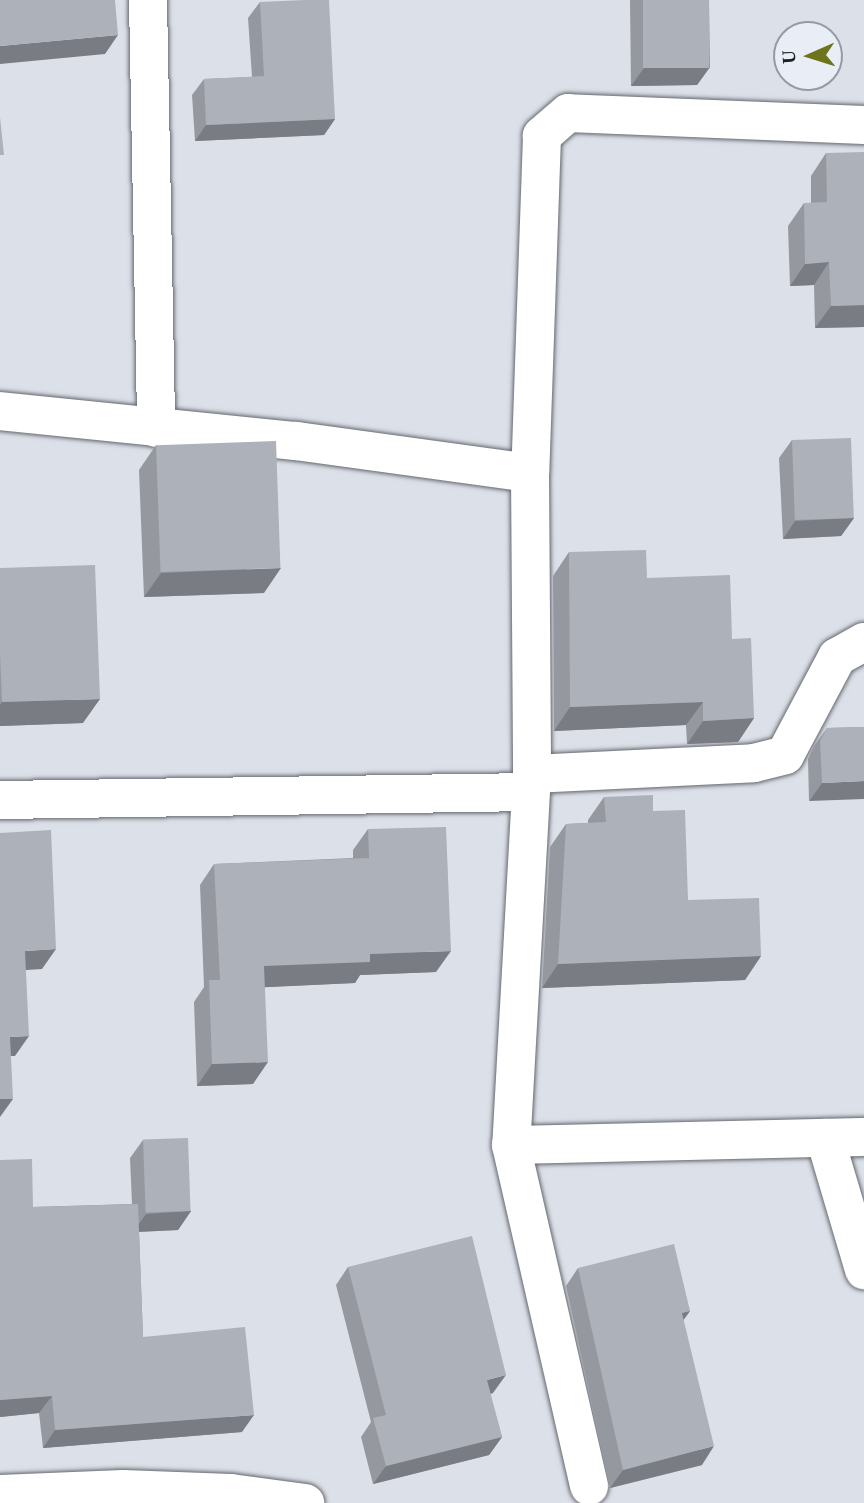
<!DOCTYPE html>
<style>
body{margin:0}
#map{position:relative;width:864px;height:1503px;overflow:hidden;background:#dce0e8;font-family:Georgia,serif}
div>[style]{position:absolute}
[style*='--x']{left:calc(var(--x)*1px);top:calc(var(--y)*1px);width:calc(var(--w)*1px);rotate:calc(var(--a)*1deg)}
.roads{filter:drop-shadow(0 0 2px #64686f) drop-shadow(0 0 2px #64686f)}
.minor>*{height:38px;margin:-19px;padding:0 19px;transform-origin:19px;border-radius:19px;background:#fff}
.wall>*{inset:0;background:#95989f}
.shaded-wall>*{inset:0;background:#797c82}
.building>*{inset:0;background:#adb1b9;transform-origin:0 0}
span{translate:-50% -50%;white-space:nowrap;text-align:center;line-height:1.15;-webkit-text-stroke:6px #e9edf5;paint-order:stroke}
.north{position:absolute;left:773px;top:21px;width:70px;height:70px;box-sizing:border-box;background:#e9edf5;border:2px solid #979aa0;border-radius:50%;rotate:267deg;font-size:19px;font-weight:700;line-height:28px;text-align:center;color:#1c1d20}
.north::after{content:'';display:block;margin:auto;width:24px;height:32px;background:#6d741c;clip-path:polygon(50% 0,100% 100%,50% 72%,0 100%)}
</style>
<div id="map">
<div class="roads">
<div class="minor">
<div style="--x:148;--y:0;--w:428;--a:88.9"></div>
<div style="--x:864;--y:125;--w:296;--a:-177.7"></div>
<div style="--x:568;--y:113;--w:35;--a:139"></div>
<div style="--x:542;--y:136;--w:337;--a:92"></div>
<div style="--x:530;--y:473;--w:301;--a:89.6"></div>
<div style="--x:532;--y:774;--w:222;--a:-2.8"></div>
<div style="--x:754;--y:763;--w:32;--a:-14"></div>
<div style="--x:785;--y:755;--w:111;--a:-62"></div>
<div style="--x:837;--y:657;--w:31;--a:-29"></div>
<div style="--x:0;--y:411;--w:298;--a:5.8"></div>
<div style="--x:296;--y:441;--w:236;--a:7.8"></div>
<div style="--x:532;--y:774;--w:372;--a:93.2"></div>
<div style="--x:511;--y:1145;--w:350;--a:77.1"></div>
<div style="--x:0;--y:800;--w:530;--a:-0.86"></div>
<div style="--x:825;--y:1138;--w:138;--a:73.5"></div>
<div style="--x:511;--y:1145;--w:353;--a:-1.3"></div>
<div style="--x:0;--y:1494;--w:123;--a:-2.3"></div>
<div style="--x:123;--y:1489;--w:108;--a:2.1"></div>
<div style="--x:231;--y:1493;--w:75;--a:7.7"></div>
</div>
</div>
<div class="wall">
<div style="clip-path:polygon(630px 0,709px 0,710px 67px,697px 85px,631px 86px)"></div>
<div style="clip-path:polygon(260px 2px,335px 119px,324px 135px,195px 141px,192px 95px,204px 79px,252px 77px,248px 18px)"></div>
<div style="clip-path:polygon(826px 153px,864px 327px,815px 328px,814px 285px,790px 286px,788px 226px,804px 203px,811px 203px,811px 176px)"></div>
<div style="clip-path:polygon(792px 440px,854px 518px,841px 536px,783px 539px,779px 458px)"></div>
<div style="clip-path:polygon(156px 445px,264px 593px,144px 597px,139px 470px)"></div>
<div style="clip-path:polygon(569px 552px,647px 578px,732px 639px,754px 718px,738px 742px,687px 744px,686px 725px,554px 731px,553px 576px)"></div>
<div style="clip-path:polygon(0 568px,83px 723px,0 726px)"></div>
<div style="clip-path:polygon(864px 727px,809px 801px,808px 759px,814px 746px,827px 728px)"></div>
<div style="clip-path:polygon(604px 797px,653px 811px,688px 900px,761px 956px,745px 980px,542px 988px,550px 847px,566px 824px,588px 823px,588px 820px)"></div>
<div style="clip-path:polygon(368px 829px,436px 972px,360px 975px,355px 983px,265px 987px,253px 1084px,197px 1086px,194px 1002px,204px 987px,200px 885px,214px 864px,353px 858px,353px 850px)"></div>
<div style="clip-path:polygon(143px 1140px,191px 1211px,178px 1230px,139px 1232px,143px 1337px,242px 1432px,43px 1448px,39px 1413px,0 1417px,0 1160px,33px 1207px,132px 1204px,130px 1158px)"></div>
<div style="clip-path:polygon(348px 1267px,493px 1393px,490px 1394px,502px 1437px,489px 1455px,373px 1484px,361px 1437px,371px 1422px,336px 1285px)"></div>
<div style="clip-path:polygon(578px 1268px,690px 1311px,683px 1320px,702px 1465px,610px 1488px,566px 1286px)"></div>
</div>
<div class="shaded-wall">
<div style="clip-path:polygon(118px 35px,105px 54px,0 64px,0 46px)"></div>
<div style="clip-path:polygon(710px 67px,697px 85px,631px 86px,644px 68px)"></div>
<div style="clip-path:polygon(335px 119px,324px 135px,195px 141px,206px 125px)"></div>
<div style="clip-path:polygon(829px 262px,814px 285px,790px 286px,805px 264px)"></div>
<div style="clip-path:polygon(864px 305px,864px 327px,815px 328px,831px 306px)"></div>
<div style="clip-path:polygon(854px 518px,841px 536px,783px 539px,795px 521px)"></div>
<div style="clip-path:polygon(281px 568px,264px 593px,144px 597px,161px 573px)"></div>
<div style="clip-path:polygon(100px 699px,83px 723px,0 726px,0 705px,2px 702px)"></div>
<div style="clip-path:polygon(703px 702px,686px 725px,554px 731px,570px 707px)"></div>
<div style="clip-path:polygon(754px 718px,738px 742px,687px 744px,703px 721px)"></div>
<div style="clip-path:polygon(864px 781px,864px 799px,809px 801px,822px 783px)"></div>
<div style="clip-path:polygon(56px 949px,42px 969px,11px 971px,25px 951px)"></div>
<div style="clip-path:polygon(451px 951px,436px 972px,360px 975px,355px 983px,249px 988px,264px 966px,370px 954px)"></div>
<div style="clip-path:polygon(761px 956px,745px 980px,542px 988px,558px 964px)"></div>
<div style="clip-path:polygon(29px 1036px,15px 1056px,0 1056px,10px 1037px)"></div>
<div style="clip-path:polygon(268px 1062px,253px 1084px,197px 1086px,212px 1064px)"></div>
<div style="clip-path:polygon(0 1099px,13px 1099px,0 1117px)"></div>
<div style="clip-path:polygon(191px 1211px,178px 1230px,133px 1232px,146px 1214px)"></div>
<div style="clip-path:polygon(690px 1311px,677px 1329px,682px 1313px)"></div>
<div style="clip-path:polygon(506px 1375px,493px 1393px,474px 1398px,487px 1380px)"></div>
<div style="clip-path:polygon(52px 1396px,39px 1413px,0 1417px,0 1400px)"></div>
<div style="clip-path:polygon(254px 1415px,242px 1432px,43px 1448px,55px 1430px)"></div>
<div style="clip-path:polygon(502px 1437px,489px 1455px,373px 1484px,386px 1466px)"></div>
<div style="clip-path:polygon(714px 1446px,702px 1465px,610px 1488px,623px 1470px)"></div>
</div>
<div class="building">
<div style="clip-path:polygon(0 0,115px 0,118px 35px,0 46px)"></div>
<div style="clip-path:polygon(305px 0,329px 0,335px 119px,206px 125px,204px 79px,264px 76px,260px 2px)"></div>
<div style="left:643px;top:0;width:66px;height:68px"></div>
<div style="clip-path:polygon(0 117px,4px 155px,0 155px)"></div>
<div style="clip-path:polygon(864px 152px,864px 305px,831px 306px,829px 262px,805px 264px,804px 203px,827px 202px,826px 153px)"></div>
<div style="left:851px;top:438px;width:80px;height:59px;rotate:88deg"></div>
<div style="left:276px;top:441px;width:127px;height:120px;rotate:88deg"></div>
<div style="clip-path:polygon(646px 550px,647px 578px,730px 575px,732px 639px,751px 638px,754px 718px,703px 721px,703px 702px,570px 707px,569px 552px)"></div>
<div style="clip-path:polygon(95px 565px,100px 699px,2px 702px,0 653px,0 568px)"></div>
<div style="clip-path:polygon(864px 727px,864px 781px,822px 783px,820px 741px,827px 728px)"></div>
<div style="clip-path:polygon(653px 795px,653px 811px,685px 810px,688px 900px,759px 898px,761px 956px,558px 964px,566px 824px,606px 822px,604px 797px)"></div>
<div style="clip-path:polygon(446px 827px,451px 951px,370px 954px,370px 962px,264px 966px,268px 1062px,212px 1064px,209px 980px,220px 980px,214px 864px,369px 858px,368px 829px)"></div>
<div style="clip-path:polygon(51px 830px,56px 949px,25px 951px,29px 1036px,10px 1037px,13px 1099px,0 1099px,0 833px)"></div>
<div style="left:188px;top:1138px;width:73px;height:45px;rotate:88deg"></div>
<div style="clip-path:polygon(32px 1159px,33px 1207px,138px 1204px,143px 1337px,245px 1327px,254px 1415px,55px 1430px,52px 1396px,0 1400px,0 1160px)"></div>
<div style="clip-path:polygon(472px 1236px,506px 1375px,487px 1380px,502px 1437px,386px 1466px,373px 1418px,386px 1415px,348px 1267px)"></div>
<div style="clip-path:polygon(674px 1244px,690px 1311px,682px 1313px,714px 1446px,623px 1470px,578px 1268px)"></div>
</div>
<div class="north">U</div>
</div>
